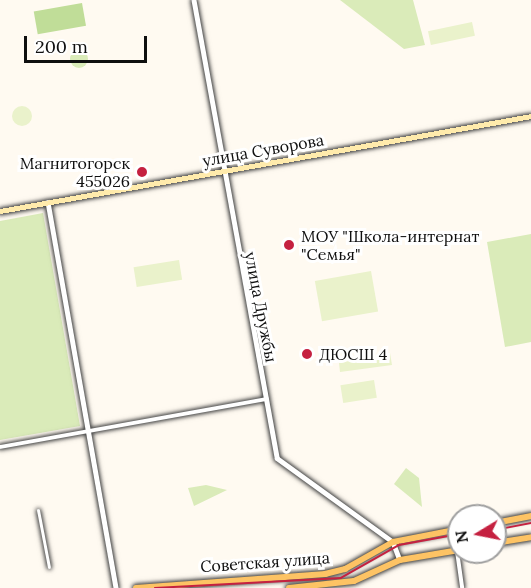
<!DOCTYPE html>
<meta charset="utf-8">
<style>
body{margin:0}
#map{position:relative;width:531px;height:588px;overflow:hidden;background:#fffaf1;font-family:Lora,serif}
div>[style]{position:absolute}
[style*='--x']{left:calc(var(--x)*1px);top:calc(var(--y)*1px);width:calc(var(--w)*1px);rotate:calc(var(--a)*1deg)}
.green>*{inset:0;background:#daebb9}
.round{border-radius:50%}
.forest>*{inset:0;background:#c0dd98;transform-origin:0 0}
.pitch>*{inset:0;background:#eaf2cb;transform-origin:0 0}
.roads{filter:drop-shadow(0 0 2px #424242) drop-shadow(0 0 2px #424242)}
.pedestrian>*{height:3px;margin:-1.5px;padding:0 1.5px;transform-origin:1.5px;border-radius:1.5px;background:#fff}
.minor>*{height:4px;margin:-2px;padding:0 2px;transform-origin:2px;border-radius:2px;background:#fff}
.tertiary>*{height:4.5px;margin:-2.25px;padding:0 2.25px;transform-origin:2.25px;border-radius:2.25px;background:#fff}
.secondary>*{height:5px;margin:-2.5px;padding:0 2.5px;transform-origin:2.5px;border-radius:2.5px;background:#ffebac}
.primary>*{height:6px;margin:-3px;padding:0 3px;transform-origin:3px;border-radius:3px;background:#fdc364}
.tram>*{height:1.5px;margin:-0.75px;padding:0 0.75px;transform-origin:0.75px;border-radius:0.75px;background:#c52140}
.dots>*{width:16px;height:16px;translate:-50% -50%;box-sizing:border-box;border:3px solid #fff;border-radius:50%}
span{translate:-50% -50%;white-space:nowrap;text-align:center;line-height:1.15;-webkit-text-stroke:6px #fff;paint-order:stroke}
.street-label{font-size:16px;color:#0f0f0f}
.poi-label{font-size:16px;color:#0f0f0f}
.right{translate:-100% -50%;text-align:right}
.left{translate:0 -50%;text-align:left}
.north{position:absolute;left:447px;top:504px;width:60px;height:60px;box-sizing:border-box;background:#fff;border:2px solid #9f9f9f;border-radius:50%;rotate:260deg;font-size:16px;font-weight:700;line-height:24px;text-align:center;color:#0f0f0f}
.north::after{content:'';display:block;margin:auto;width:21px;height:27px;background:#c52140;clip-path:polygon(50% 0,100% 100%,50% 72%,0 100%)}
.scale{position:absolute;left:24px;top:36px;width:123px;height:27px;box-sizing:border-box;border:3px solid #0f0f0f;border-top:0;padding-left:8px;font-size:18px;line-height:21px;white-space:nowrap;color:#0f0f0f;-webkit-text-stroke:4px #fff;paint-order:stroke}
</style>
<div id="map">
<div class="green">
<div style="clip-path:polygon(340px 0,413px 0,425px 45px,404px 49px)"></div>
<div class="round" style="left:70px;top:50px;width:18px;height:18px"></div>
<div style="clip-path:polygon(43px 213px,80px 426px,0 440px,0 221px)"></div>
<div style="clip-path:polygon(531px 234px,531px 342px,505px 347px,487px 242px)"></div>
<div style="clip-path:polygon(406px 468px,419px 478px,422px 507px,394px 484px)"></div>
<div style="clip-path:polygon(206px 485px,227px 490px,194px 506px,188px 488px)"></div>
</div>
<div class="forest">
<div style="left:82px;top:3px;width:23px;height:49px;rotate:80deg"></div>
</div>
<div class="pitch">
<div style="left:472px;top:22px;width:14px;height:45px;rotate:78deg"></div>
<div class="round" style="left:12px;top:106px;width:20px;height:20px"></div>
<div style="left:179px;top:260px;width:20px;height:46px;rotate:81deg"></div>
<div style="left:371px;top:271px;width:41px;height:57px;rotate:80deg"></div>
<div style="clip-path:polygon(390px 353px,392px 365px,340px 372px,339px 363px)"></div>
<div style="left:374px;top:380px;width:18px;height:34px;rotate:81deg"></div>
</div>
<div class="roads">
<div class="pedestrian">
<div style="--x:38;--y:510;--w:58;--a:79.1"></div>
</div>
<div class="minor">
<div style="--x:0;--y:447;--w:271;--a:-10.2"></div>
<div style="--x:457;--y:551;--w:37;--a:82"></div>
</div>
<div class="tertiary">
<div style="--x:194;--y:0;--w:465;--a:79.7"></div>
<div style="--x:277;--y:458;--w:143;--a:35.9"></div>
<div style="--x:393;--y:542;--w:19;--a:69"></div>
<div style="--x:48;--y:202;--w:392;--a:80"></div>
</div>
<div class="secondary">
<div style="--x:0;--y:211;--w:539;--a:-10.14"></div>
</div>
<div class="primary">
<div style="--x:495;--y:523;--w:37;--a:-11"></div>
<div style="--x:495;--y:543;--w:36;--a:-9"></div>
<div style="--x:136;--y:588;--w:190;--a:-4.2"></div>
<div style="--x:325;--y:574;--w:21;--a:-14"></div>
<div style="--x:345;--y:569;--w:55;--a:-29.4"></div>
<div style="--x:393;--y:542;--w:67;--a:-11.1"></div>
<div style="--x:289;--y:588;--w:65;--a:-6.1"></div>
<div style="--x:354;--y:581;--w:51;--a:-24.5"></div>
<div style="--x:400;--y:560;--w:60;--a:-9.6"></div>
</div>
</div>
<div class="tram">
<div style="--x:495;--y:530;--w:37;--a:-11"></div>
<div style="--x:155;--y:588;--w:186;--a:-3.1"></div>
<div style="--x:341;--y:578;--w:67;--a:-29.6"></div>
<div style="--x:399;--y:545;--w:61;--a:-10.4"></div>
</div>
<div class="dots">
<div style="left:142px;top:172px;background:#c52140"></div>
<div style="left:289px;top:245px;background:#c52140"></div>
<div style="left:307px;top:354px;background:#c52140"></div>
</div>
<div class="street-label">
<span style="left:263px;top:150px;rotate:-10deg">улица Суворова</span>
<span style="left:261px;top:307px;rotate:79deg">улица Дружбы</span>
<span style="left:265px;top:562px;rotate:-4deg">Советская улица</span>
</div>
<div class="poi-label">
<span class="right" style="left:130px;top:172px">Магнитогорск<br>455026</span>
<span class="left" style="left:301px;top:245px">МОУ "Школа-интернат<br>"Семья"</span>
<span class="left" style="left:319px;top:354px">ДЮСШ 4</span>
</div>
<div class="north">N</div>
<div class="scale">200 m</div>
</div>
